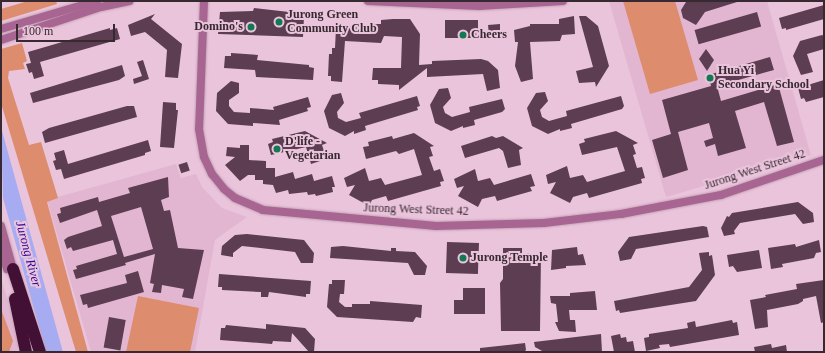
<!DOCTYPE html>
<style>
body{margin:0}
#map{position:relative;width:825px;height:353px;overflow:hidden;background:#eac4db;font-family:"Times New Roman",serif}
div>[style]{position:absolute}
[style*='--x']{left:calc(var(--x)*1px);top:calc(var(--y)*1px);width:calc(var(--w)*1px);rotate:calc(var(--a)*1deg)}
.built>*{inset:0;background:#e2b6d1}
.green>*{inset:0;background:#dd8c6e}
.water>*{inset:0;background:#a7acf2}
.building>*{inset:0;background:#5c3d51;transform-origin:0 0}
.roads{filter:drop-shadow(0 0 1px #c3a2b6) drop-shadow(0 0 1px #c3a2b6)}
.minor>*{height:8px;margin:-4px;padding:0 4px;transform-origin:4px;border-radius:4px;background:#a86591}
.tertiary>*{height:8px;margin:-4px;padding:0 4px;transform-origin:4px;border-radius:4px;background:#a86591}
.motorway>*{height:12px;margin:-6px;padding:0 6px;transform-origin:6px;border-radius:6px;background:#431035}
.dots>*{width:11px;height:11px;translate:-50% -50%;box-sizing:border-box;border:2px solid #eac4db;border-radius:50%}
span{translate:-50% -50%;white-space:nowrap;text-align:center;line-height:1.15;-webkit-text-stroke:4px #eac4db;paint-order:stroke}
.poi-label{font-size:12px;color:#372932;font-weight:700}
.left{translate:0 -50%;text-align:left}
.right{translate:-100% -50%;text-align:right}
.street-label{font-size:12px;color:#372932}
.water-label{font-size:13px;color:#340c9b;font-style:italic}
.frame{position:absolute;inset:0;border:2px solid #372932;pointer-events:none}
.scale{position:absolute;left:16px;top:24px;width:99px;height:18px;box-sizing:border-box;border:2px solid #372932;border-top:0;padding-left:5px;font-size:12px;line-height:14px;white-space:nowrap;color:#372932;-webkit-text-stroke:3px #eac4db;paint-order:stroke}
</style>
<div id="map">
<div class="built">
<div style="clip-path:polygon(609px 1px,767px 1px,811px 155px,666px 197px)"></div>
<div style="clip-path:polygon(176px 164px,181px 178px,196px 174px,202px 187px,222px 208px,247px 217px,215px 240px,195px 352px,91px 352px,47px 200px)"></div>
<div style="clip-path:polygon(1px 278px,20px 342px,16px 352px,1px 352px)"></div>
</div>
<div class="green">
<div style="clip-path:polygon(28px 1px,56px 1px,57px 4px,1px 21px,1px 9px)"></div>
<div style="clip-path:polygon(623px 1px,675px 1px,698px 80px,650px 94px)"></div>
<div style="clip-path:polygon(22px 43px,27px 61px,23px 63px,25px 69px,9px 71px,8px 78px,29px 145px,41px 142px,58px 198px,47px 202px,88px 352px,76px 352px,1px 103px,1px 49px)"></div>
<div style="clip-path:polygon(138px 296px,199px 308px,190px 352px,126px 352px)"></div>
<div style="clip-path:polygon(1px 309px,13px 341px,9px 352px,1px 352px)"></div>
</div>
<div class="water">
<div style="clip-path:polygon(1px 127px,63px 352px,46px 352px,3px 198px)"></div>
</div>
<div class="building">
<div style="clip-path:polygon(696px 1px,737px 1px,737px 2px,705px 12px,696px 25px,683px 18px,681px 10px,686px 2px)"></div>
<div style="clip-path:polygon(824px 5px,824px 19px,786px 30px,786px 28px,782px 29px,779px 18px)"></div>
<div style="clip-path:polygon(254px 8px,298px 13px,298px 16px,304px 17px,303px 37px,218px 34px,220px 12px,253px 11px)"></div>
<div style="left:757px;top:12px;width:15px;height:65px;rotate:74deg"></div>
<div style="clip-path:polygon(155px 14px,151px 19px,182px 44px,178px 78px,165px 77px,167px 50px,145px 32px,131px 36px,128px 25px)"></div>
<div style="clip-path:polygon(574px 16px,575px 34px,562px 35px,560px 41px,530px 42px,533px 79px,521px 82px,515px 66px,518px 42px,515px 42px,514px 30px,530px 26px,530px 24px,559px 24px,559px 19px)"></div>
<div style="clip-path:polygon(579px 16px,586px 16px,598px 26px,609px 66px,596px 87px,595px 82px,579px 83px,576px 71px,593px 67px)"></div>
<div style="clip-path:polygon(393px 19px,410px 19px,420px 34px,419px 65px,432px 64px,432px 61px,481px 59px,488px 61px,498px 70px,500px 88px,487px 91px,483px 74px,427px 77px,427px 68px,399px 90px,399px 85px,378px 84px,378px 80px,372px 80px,373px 68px,401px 68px,402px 37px,384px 36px,381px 43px,345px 41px,342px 82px,331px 81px,331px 76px,328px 76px,329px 54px,332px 54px,332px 48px,335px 48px,336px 28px,352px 26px,352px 24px,381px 24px,381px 20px)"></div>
<div style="left:445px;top:20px;width:33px;height:18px"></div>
<div style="clip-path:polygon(500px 24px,500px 34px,489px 34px,488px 25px)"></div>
<div style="clip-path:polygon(110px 28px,110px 30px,117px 28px,120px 39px,40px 62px,44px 76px,34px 79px,32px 72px,29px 73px,26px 64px,31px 63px,28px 52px)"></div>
<div style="clip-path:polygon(822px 35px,824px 36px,824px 49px,807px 54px,813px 72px,801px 75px,793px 56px,800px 41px)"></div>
<div style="clip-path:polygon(706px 49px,714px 60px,707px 71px,699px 59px)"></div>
<div style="clip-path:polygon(231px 53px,258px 55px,257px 60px,309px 65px,309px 67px,314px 68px,313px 80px,256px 77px,255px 70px,224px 68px,225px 56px,231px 56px)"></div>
<div style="clip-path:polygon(770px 57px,774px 70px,717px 86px,721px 101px,778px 84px,794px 142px,777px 146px,764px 102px,735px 111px,746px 148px,718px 156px,715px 144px,706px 147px,704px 141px,713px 138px,709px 123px,678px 132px,688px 170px,663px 178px,652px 140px,671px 134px,662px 100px,711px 86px,708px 75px)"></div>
<div style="clip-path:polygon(143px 60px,149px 79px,134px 84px,133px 79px,142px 76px,137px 62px)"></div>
<div style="clip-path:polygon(122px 65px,125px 76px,119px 80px,33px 103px,30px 93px)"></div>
<div style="clip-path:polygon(824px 80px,824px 97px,806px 102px,804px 98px,801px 99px,798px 88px)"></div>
<div style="clip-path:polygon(231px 81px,239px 83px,239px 93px,229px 100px,229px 106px,234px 112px,250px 113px,250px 108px,274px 110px,273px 107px,308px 97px,311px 107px,307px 108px,308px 111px,279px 120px,280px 125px,253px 123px,253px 126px,228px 124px,216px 111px,217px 93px)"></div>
<div style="clip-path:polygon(448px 88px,451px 98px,443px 107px,445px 113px,452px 117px,470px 112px,469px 107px,502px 99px,505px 109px,502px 112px,474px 120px,475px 125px,463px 128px,463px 126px,451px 131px,435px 123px,430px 105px,439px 89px)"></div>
<div style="clip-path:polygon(545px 92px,548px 101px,540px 110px,542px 117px,549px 121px,567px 116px,566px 111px,621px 96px,624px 106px,622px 109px,571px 124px,572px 128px,560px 131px,560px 129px,548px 134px,532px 126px,527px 108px,536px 93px)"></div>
<div style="clip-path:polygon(341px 93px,344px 103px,337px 112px,338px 118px,346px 122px,361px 118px,359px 113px,417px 96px,420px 106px,417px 107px,418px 110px,365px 126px,366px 130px,354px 134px,354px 131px,345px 136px,329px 128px,324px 111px,332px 95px)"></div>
<div style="clip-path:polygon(163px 102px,176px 103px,176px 110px,178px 110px,174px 148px,160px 147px)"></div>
<div style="clip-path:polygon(127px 106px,134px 106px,137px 117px,45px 143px,42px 132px,49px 128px)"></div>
<div style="clip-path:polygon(305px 131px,327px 143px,322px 145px,325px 154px,321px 155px,323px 160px,311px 164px,306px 147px,271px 155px,268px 144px,273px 142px,272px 139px)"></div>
<div style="clip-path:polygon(616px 131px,638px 143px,633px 145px,636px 154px,633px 155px,637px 168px,642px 167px,645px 178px,641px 179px,642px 183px,589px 198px,587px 193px,573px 197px,570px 203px,550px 193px,556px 182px,548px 184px,546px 175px,567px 166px,570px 178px,583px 175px,587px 182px,625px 171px,617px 147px,582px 155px,579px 144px,585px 142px,584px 139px)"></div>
<div style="clip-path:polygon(414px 133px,434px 146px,430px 147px,433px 156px,429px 157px,434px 171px,440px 169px,444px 181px,440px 182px,441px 186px,388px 201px,386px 196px,372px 200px,369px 206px,349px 195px,355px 185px,347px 187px,344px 178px,365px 168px,369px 181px,381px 178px,385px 185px,422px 175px,414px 149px,399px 154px,396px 151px,366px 159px,363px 147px,369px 146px,368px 142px,392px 136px,393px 139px)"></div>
<div style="clip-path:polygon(492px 136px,496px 138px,503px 136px,523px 148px,519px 150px,521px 165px,508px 168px,503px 151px,499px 148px,465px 158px,461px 146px)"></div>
<div style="clip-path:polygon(148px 140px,151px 151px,145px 153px,145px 155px,64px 179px,61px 169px,56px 170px,53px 161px,56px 160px,54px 153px,64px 150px,68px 164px)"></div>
<div style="clip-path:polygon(240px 145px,249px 145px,249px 160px,266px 161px,266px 168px,275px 168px,275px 177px,293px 172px,295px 179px,312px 174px,314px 181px,332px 176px,335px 187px,332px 187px,333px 192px,316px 196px,315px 194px,308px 195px,307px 192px,289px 194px,288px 190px,276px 193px,273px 185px,263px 184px,263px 180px,255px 180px,255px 175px,248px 175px,240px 181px,225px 165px,235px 157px,226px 156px,227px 147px,240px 148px)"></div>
<div style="left:187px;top:162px;width:9px;height:9px;rotate:72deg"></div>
<div style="clip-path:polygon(475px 169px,478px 181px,490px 178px,494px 185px,531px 174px,535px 186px,530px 187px,532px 191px,497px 201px,495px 196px,482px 199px,478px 207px,458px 196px,464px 186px,457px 188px,454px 179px)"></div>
<div style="clip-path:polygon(evenodd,168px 177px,169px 197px,161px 200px,164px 211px,170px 210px,178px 248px,204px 250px,193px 299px,182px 297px,184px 289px,162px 285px,161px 293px,152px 292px,154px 284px,150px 283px,155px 254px,125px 263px,126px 265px,76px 279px,73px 270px,77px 269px,76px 266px,117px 254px,113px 240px,73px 251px,71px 247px,67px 249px,64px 240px,68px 237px,102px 226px,97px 210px,60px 223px,57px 214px,61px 213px,60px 208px,98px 197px,99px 202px,130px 193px,128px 188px,168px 177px,141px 207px,153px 249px,124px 257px,111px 216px,141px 207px)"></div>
<div style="clip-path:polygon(798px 202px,813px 213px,814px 222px,803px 224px,795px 214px,740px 223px,734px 231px,735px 234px,724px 236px,721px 228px,727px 216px,729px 217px,732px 213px)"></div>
<div style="clip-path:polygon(703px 226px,707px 227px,709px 237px,636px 249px,631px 259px,620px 261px,618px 252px,629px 237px)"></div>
<div style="clip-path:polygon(247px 234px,304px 240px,314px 253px,313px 263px,301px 263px,295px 252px,242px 246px,233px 253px,233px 257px,221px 255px,222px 246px,235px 235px)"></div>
<div style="clip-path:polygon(819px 240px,821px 252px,816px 253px,814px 258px,782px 264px,783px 267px,771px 269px,768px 248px,795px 244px,796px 247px)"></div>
<div style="left:447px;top:242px;width:32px;height:31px;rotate:2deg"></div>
<div style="clip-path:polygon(343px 246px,391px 251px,391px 248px,396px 248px,396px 251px,415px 252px,427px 266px,425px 275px,414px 275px,408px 263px,330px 258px,331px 247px)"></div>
<div style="clip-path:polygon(577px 247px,578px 255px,583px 254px,586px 265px,566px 266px,566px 268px,551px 270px,552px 250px)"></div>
<div style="clip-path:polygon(503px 248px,522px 248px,522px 253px,541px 254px,540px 331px,501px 331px,500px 283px,503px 279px)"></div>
<div style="clip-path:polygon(759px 250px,762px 268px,737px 272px,733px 266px,729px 267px,727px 255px)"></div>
<div style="clip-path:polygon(709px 252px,709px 256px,712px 255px,715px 275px,696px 301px,620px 313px,619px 310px,616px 311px,614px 301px,689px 287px,702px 270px,699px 253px)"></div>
<div style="clip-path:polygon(138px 271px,144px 292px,88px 308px,87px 304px,83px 305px,80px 295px,127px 283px,125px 275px)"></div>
<div style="clip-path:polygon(219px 274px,311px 281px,310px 294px,306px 294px,306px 297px,269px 292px,268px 297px,261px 297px,261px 292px,222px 290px,222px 287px,218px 287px)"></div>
<div style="clip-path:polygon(332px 280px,345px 280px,344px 294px,340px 294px,339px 302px,345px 307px,352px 307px,352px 304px,370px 304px,370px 301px,422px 305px,421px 318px,416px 317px,413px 322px,337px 317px,327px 307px,329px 284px,332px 284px)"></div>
<div style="clip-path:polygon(824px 280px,824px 322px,821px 323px,816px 296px,803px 299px,803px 301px,798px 304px,767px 310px,768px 327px,755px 329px,750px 300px,766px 297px,765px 295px,797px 289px,796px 284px)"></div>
<div style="clip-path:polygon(463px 288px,485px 288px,485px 314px,454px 314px,454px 300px,463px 300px)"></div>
<div style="clip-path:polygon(595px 291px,597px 310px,569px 310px,570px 320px,575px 320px,576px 332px,559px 331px,555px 322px,558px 322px,556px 304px,551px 303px,550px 296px,570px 296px,570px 293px)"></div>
<div style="left:109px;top:317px;width:17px;height:31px;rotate:10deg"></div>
<div style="clip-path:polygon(732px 320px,733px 323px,737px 322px,739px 335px,670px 347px,669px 344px,659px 345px,660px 348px,646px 351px,644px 338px,649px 337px,649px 334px,688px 328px,687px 323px,695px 321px,696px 327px)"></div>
<div style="clip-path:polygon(266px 324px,305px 328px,315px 339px,314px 352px,309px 352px,292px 333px,291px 342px,273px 341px,272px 344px,220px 340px,221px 328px,225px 328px,226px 325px,266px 329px)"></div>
<div style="clip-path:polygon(601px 334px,602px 352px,544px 352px,535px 347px,534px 342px)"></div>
<div style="clip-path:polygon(620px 334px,621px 338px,626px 337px,627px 342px,633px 341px,635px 352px,614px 352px,611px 336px)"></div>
<div style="clip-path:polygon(525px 343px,526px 350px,524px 352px,480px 352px,480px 348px)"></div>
<div style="clip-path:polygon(771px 344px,772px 348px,786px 345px,787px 352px,755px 352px,754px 347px)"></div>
</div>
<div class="roads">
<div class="minor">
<div style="--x:204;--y:1;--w:128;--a:92.2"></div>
<div style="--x:199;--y:129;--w:28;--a:80"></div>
<div style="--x:204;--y:157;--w:19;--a:65"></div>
<div style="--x:212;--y:174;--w:19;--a:51"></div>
<div style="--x:224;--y:189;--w:14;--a:39"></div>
<div style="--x:235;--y:198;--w:30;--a:23"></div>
<div style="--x:263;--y:210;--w:174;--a:5.3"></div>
<div style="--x:436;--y:226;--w:108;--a:-1.6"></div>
<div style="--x:544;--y:223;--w:78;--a:-6.7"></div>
<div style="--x:621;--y:214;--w:102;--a:-10.8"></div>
<div style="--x:721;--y:195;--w:109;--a:-18.8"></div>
</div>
<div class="tertiary">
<div style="--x:368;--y:1;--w:111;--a:2.6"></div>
<div style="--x:479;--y:6;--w:84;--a:-3.4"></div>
<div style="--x:1;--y:29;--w:100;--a:-16.3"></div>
<div style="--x:1;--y:40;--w:105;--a:-18.3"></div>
<div style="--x:101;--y:7;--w:29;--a:-12"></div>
<div style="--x:1;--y:226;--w:45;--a:74.4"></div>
<div style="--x:1;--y:248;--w:22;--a:74"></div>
</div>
<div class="motorway">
<div style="--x:13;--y:269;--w:87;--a:72"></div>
<div style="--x:15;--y:299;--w:54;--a:78.3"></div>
</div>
</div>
<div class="dots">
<div style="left:279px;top:22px;background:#127952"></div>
<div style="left:251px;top:27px;background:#127952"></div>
<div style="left:463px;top:35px;background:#127952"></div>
<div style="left:710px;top:78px;background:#127952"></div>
<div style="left:277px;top:149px;background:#127952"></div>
<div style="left:463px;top:258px;background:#127952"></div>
</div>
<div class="poi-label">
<span class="left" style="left:287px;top:22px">Jurong Green<br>Community Club</span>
<span class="right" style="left:243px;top:27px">Domino's</span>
<span class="left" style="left:471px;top:35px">Cheers</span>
<span class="left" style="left:718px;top:78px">Hua Yi<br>Secondary School</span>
<span class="left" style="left:285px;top:149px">D'life -<br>Vegetarian</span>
<span class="left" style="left:471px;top:258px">Jurong Temple</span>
</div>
<div class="street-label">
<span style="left:755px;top:170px;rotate:-18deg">Jurong West Street 42</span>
<span style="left:416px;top:210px;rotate:2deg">Jurong West Street 42</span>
</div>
<div class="water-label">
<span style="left:28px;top:254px;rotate:75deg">Jurong River</span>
</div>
<div class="frame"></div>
<div class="scale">100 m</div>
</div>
